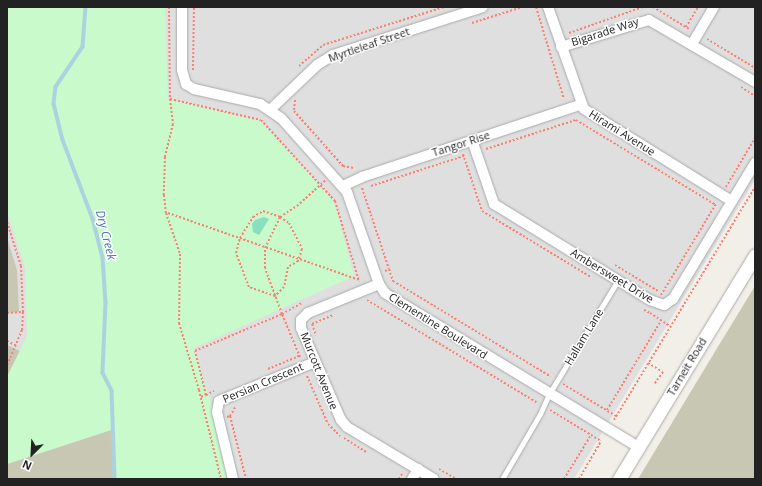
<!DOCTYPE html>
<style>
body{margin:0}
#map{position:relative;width:762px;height:486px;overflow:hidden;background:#f2efe9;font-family:"Open Sans",sans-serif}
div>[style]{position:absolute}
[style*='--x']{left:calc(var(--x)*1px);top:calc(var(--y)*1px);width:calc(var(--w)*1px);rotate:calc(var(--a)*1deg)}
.residential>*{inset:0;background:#e0dfdf}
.construction>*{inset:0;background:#c7c7b4}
.park>*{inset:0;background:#c8facc}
.pitch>*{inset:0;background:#88e0be}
.stream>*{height:3.5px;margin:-1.75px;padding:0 1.75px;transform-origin:1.75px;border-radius:1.75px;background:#aad3df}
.path>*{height:2px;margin-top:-1px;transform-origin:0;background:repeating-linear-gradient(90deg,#fa8072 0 2px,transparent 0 4px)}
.roads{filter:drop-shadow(0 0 1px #a9a9a9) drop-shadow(0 0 1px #a9a9a9)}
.service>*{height:5px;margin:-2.5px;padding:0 2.5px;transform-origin:2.5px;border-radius:2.5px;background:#fff}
.minor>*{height:10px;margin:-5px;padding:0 5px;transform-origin:5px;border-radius:5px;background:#fff}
.tertiary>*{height:13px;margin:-6.5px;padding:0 6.5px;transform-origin:6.5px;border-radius:6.5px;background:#fff}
span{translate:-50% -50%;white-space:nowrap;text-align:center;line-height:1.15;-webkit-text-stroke:3px #fff;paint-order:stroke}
.street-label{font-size:11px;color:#222}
.water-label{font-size:12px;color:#4a7aab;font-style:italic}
.frame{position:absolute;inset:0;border:8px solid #222;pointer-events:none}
.north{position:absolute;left:12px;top:434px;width:40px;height:40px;-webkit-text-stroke:3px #fff;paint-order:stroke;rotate:204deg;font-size:11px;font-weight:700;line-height:16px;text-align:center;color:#222}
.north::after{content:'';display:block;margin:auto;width:14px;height:18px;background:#222;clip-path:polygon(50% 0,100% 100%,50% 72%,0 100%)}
</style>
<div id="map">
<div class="residential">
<div style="clip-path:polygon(7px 7px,755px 7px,755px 180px,574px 479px,7px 479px)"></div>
</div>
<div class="construction">
<div style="clip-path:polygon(7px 238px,17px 270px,19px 312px,7px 313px)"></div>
<div style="clip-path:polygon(755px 286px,755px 479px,638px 479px,719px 345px)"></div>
<div style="clip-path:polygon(7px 345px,20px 351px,7px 377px)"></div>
<div style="clip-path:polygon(114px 429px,114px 479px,7px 479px,7px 464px)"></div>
</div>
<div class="park">
<div style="clip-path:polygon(7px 7px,165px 7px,168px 99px,261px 121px,334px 201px,354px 276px,194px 348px,234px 479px,114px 479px,114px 429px,7px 464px,7px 377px,27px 336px,25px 268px,7px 211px)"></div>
</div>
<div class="pitch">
<div style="clip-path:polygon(264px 217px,269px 219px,259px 235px,253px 232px,252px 224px,255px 220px)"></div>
</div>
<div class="stream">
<div style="--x:86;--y:7;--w:40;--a:94.3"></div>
<div style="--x:83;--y:47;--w:48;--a:124"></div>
<div style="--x:56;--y:87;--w:17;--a:97"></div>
<div style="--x:54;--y:104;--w:37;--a:76"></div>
<div style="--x:63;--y:140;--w:85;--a:69.2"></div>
<div style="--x:93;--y:219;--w:40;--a:75.6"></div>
<div style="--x:103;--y:258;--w:45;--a:86.2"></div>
<div style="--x:106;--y:303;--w:70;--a:92.5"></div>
<div style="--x:103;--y:373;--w:20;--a:63"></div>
<div style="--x:112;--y:391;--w:88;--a:88"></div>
</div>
<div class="path">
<div style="--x:169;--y:7;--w:92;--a:89.4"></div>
<div style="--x:170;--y:99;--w:25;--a:83"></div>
<div style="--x:173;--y:124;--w:34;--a:104"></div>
<div style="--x:165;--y:157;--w:38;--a:92"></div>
<div style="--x:164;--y:195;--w:18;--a:84"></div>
<div style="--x:166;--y:213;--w:43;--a:71.1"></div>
<div style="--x:180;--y:254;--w:69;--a:90.8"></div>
<div style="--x:179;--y:323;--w:70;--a:73.4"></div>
<div style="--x:199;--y:390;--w:92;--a:76.1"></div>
<div style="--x:536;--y:7;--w:96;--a:73.1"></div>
<div style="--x:653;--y:7;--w:42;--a:31.4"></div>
<div style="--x:472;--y:23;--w:52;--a:-17.7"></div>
<div style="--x:686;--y:27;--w:23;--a:-59"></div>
<div style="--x:569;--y:33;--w:78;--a:-19.4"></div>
<div style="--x:707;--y:39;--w:56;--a:31.1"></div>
<div style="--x:299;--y:66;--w:32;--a:-41"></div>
<div style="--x:323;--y:45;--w:127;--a:-17.4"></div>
<div style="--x:193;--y:70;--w:63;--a:-89.1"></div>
<div style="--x:741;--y:87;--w:17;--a:33"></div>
<div style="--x:170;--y:99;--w:93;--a:13"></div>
<div style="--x:261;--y:120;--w:110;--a:47.6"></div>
<div style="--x:335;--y:201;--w:84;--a:73.3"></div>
<div style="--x:295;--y:100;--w:11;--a:95"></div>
<div style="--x:294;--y:111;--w:74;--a:48.3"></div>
<div style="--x:343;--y:166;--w:11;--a:10"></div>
<div style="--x:486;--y:149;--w:95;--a:-17.9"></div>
<div style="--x:576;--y:120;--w:164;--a:31.3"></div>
<div style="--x:463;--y:154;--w:60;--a:71.6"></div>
<div style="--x:482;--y:211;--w:127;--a:31.2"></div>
<div style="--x:371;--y:186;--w:98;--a:-17.9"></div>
<div style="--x:726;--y:187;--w:57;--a:-59.4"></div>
<div style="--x:362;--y:188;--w:85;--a:71.6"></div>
<div style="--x:263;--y:211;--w:18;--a:19"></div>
<div style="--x:280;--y:217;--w:11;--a:34"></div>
<div style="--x:289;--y:223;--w:29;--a:63"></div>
<div style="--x:302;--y:249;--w:13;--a:108"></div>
<div style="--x:298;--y:261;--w:12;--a:149"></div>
<div style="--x:288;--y:267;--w:20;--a:101"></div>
<div style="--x:284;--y:287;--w:13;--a:135"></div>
<div style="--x:275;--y:296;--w:28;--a:-161"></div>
<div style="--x:249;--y:287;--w:36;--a:-111"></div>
<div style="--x:236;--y:253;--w:16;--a:-75"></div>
<div style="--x:240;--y:238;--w:25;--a:-58"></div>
<div style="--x:253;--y:217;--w:12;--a:-31"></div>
<div style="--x:168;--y:213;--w:202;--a:19.3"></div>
<div style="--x:7;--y:222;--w:46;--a:72.3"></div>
<div style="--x:21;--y:266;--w:46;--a:87.5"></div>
<div style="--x:23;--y:312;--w:18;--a:93"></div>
<div style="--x:22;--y:330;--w:39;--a:113"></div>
<div style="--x:615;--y:265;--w:50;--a:31.2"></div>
<div style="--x:385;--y:271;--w:4;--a:-27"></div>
<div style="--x:389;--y:269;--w:13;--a:72"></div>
<div style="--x:393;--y:281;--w:184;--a:31.2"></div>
<div style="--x:661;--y:295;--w:106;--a:-58.9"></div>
<div style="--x:367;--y:300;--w:200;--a:31.1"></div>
<div style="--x:644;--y:310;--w:7;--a:27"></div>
<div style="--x:7;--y:313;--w:16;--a:-4"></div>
<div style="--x:650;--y:313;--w:24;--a:33"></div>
<div style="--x:312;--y:324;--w:12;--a:70"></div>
<div style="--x:312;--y:324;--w:23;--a:-23"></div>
<div style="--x:7;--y:341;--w:11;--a:27"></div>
<div style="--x:300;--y:357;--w:47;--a:-112.7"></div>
<div style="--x:282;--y:314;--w:23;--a:-29"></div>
<div style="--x:648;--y:363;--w:17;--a:31"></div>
<div style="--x:663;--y:372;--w:14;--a:126"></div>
<div style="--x:268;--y:369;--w:34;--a:-23"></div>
<div style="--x:307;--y:376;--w:52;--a:66.4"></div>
<div style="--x:328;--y:424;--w:17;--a:45"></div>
<div style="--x:563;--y:384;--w:62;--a:31.1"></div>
<div style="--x:206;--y:395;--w:9;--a:-27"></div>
<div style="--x:201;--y:397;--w:5;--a:-22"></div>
<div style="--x:206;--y:395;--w:45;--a:-104"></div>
<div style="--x:195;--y:351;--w:95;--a:-23"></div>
<div style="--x:282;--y:314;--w:49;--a:-110.3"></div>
<div style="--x:265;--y:268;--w:20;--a:-90"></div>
<div style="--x:265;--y:248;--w:34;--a:-64"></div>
<div style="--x:280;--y:217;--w:20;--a:-33"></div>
<div style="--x:297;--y:206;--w:38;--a:-42"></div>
<div style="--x:550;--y:410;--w:60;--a:31.3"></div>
<div style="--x:607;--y:410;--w:104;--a:-58.8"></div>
<div style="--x:230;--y:416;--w:12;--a:-59"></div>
<div style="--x:227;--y:417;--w:3;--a:-18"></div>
<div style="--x:230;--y:416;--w:65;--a:75.7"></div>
<div style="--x:614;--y:420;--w:272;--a:-58.8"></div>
<div style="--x:344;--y:438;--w:26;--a:32"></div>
<div style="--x:439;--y:469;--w:20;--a:30"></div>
<div style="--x:399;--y:479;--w:8;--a:-60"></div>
<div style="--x:564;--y:479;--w:52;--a:-58.5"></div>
<div style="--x:579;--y:479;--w:44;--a:-59.9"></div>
</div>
<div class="roads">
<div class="service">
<div style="--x:502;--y:479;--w:75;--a:-59.7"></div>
<div style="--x:540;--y:414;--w:22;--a:-66"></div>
<div style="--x:549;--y:394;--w:133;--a:-58.8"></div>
</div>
<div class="minor">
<div style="--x:182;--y:7;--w:63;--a:90"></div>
<div style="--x:182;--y:70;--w:15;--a:74"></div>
<div style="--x:186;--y:84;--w:9;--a:32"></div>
<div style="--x:194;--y:89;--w:68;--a:12.8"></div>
<div style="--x:260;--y:104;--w:25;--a:34"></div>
<div style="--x:281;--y:118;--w:99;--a:48.3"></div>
<div style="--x:347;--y:192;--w:97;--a:70.8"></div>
<div style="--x:379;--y:284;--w:11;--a:56"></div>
<div style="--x:385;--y:293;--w:296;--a:31.3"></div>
<div style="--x:548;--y:7;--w:108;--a:70.6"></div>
<div style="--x:584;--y:109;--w:174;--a:31.9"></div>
<div style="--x:692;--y:44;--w:43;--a:-59.3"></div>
<div style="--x:561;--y:47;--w:92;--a:-17.1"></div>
<div style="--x:649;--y:20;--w:123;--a:30.3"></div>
<div style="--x:271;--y:109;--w:64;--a:-43.7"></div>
<div style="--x:317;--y:65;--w:19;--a:-32"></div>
<div style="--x:333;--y:55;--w:157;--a:-17.7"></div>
<div style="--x:472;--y:140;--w:68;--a:71"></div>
<div style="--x:494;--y:204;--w:183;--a:31.6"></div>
<div style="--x:650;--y:300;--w:15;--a:20"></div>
<div style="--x:664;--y:305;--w:11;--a:-34"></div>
<div style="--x:673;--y:299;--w:159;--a:-58.9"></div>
<div style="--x:343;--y:186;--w:21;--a:-25"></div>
<div style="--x:362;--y:177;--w:230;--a:-18.3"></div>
<div style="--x:379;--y:284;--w:77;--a:157.8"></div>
<div style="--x:308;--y:313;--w:10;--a:135"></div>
<div style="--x:301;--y:320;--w:8;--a:90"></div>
<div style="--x:301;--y:328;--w:100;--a:66.5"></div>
<div style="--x:341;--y:420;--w:9;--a:49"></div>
<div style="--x:347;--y:427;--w:101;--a:30.9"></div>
<div style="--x:233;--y:479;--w:69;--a:-103.4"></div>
<div style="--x:217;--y:412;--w:11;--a:-80"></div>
<div style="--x:219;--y:401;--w:104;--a:-22.1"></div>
<div style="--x:412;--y:479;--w:12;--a:-59"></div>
</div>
<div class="tertiary">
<div style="--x:619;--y:479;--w:262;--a:-58.7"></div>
</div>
</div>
<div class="street-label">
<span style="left:605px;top:32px;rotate:-18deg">Bigarade Way</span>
<span style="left:369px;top:45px;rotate:-19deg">Myrtleleaf Street</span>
<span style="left:622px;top:133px;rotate:32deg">Hirami Avenue</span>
<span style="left:461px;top:144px;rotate:-18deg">Tangor Rise</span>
<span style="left:612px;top:276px;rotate:31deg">Ambersweet Drive</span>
<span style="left:438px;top:326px;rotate:32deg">Clementine Boulevard</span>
<span style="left:584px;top:337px;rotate:-59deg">Hallam Lane</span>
<span style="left:687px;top:367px;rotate:-59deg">Tarneit Road</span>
<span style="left:319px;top:371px;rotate:68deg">Murcott Avenue</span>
<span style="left:263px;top:383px;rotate:-23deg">Persian Crescent</span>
</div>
<div class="water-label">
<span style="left:106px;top:235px;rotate:76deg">Dry Creek</span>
</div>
<div class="frame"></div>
<div class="north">N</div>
</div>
